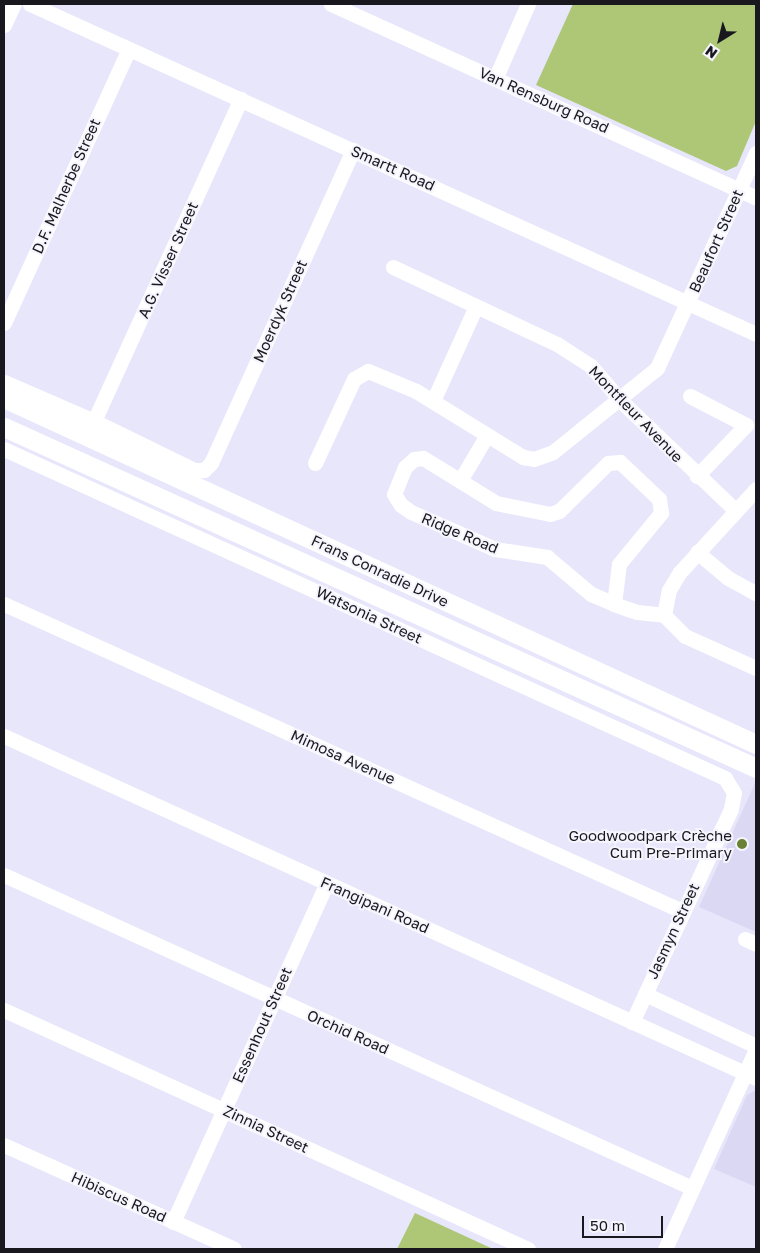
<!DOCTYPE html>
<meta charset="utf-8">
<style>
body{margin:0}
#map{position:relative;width:760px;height:1253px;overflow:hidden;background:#e8e6fb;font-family:"Golos Text",sans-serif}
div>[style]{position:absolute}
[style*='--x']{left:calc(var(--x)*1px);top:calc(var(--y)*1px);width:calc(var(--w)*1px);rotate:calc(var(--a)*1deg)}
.built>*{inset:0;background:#dbd8f4}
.green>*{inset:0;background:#adc777}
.minor>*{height:15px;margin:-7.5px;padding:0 7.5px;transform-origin:7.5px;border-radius:7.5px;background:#fff}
.major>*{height:19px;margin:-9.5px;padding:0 9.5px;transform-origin:9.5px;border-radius:9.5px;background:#fff}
.dots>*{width:14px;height:14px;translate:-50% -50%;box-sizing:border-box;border:2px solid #f6f5fd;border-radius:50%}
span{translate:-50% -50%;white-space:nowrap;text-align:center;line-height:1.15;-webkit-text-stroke:4px #f6f5fd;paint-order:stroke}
.street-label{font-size:15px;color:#19181f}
.poi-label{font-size:15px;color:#19181f}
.right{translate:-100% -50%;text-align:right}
.frame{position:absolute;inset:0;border:5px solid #19181f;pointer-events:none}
.north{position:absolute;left:695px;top:15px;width:50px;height:50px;-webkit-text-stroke:4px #f6f5fd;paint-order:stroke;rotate:216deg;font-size:14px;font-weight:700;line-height:20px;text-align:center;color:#19181f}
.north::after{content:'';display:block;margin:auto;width:18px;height:22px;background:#19181f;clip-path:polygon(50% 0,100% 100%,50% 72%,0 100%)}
.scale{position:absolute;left:582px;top:1216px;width:81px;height:22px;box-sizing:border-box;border:2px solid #19181f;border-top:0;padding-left:6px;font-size:15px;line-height:18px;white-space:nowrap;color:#19181f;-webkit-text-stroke:4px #f6f5fd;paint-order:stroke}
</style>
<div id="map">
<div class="built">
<div style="clip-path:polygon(756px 781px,756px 932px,699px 907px)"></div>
<div style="clip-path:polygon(756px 1090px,756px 1187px,714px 1169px,747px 1095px)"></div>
</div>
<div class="green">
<div style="clip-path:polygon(573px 4px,756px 4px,756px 121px,737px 166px,726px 171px,536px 85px)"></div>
<div style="clip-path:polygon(415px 1213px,493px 1249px,397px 1249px)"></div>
</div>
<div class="minor">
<div style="--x:30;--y:4;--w:797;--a:24.44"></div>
<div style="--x:331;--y:4;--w:467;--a:24.5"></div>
<div style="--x:4;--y:25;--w:23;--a:-65"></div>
<div style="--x:495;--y:79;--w:82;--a:-66.3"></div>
<div style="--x:393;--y:267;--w:181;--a:25.2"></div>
<div style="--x:557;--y:344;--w:40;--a:32.9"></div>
<div style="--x:591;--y:366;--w:45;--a:49.5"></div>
<div style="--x:620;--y:400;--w:159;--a:43.7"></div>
<div style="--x:4;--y:323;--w:301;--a:-65.5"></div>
<div style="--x:4;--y:382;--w:98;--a:23.4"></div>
<div style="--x:94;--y:421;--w:111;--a:26.1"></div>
<div style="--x:194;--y:470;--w:10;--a:0"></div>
<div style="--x:204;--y:470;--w:10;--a:-45"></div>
<div style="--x:211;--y:463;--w:344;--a:-65.6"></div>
<div style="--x:690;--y:396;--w:63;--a:27.4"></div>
<div style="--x:746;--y:425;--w:71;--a:133.9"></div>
<div style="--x:433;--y:401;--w:104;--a:-65.6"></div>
<div style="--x:94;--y:421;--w:354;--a:-65.5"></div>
<div style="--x:4;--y:449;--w:793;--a:24.53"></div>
<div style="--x:725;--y:778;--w:17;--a:59"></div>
<div style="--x:734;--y:793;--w:16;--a:101"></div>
<div style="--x:731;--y:809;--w:235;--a:114.9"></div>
<div style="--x:315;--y:463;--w:93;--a:-65.1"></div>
<div style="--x:354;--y:379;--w:16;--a:-30"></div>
<div style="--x:368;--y:371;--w:52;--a:22.6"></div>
<div style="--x:416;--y:391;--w:126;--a:31.7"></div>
<div style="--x:523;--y:457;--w:11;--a:10"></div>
<div style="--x:534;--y:459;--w:20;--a:-20"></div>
<div style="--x:553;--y:452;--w:134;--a:-38.9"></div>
<div style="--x:657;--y:368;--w:237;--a:-65.3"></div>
<div style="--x:461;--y:479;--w:51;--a:-59.4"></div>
<div style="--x:697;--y:552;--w:40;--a:40"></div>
<div style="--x:728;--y:578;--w:31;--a:29"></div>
<div style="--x:4;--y:604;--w:744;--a:24.36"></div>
<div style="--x:614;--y:604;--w:40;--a:-82.9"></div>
<div style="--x:619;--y:564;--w:66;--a:-50.5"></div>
<div style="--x:661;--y:513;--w:14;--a:-98"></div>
<div style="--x:659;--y:499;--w:54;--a:-136.5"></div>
<div style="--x:620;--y:462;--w:12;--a:175"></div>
<div style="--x:608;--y:463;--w:69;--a:135.6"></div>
<div style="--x:559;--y:511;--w:9;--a:162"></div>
<div style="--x:550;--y:514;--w:55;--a:-168.5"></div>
<div style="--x:496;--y:503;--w:86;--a:-148.3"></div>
<div style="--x:423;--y:458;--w:9;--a:174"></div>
<div style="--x:414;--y:459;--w:12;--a:138"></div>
<div style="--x:405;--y:467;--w:29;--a:112"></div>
<div style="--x:394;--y:494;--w:13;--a:58"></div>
<div style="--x:401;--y:505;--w:12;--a:35"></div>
<div style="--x:411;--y:512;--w:92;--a:23.8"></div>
<div style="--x:495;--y:549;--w:53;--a:8.7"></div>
<div style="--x:547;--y:557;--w:57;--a:40.1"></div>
<div style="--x:591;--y:594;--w:25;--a:23"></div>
<div style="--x:614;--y:604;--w:15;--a:20"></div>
<div style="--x:628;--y:609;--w:9;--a:18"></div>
<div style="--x:637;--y:612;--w:27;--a:6"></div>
<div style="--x:664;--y:615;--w:30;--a:45"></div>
<div style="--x:685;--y:636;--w:78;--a:24.3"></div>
<div style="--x:664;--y:615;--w:25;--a:-79"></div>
<div style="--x:669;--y:590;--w:21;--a:-59"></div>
<div style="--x:680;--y:572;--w:113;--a:-47.5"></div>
<div style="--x:4;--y:736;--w:826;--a:24.46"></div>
<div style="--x:4;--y:875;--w:756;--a:24.46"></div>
<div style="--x:745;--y:939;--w:12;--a:24"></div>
<div style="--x:645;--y:994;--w:123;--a:25.1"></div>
<div style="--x:4;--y:1010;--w:576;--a:24.52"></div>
<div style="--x:4;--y:1145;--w:252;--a:24.3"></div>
<div style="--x:173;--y:1222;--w:372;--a:-65.6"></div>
<div style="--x:665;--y:1249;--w:220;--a:-65.5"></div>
</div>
<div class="major">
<div style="--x:4;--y:398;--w:828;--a:24.71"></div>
<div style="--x:4;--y:427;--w:826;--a:24.39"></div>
</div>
<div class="dots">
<div style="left:742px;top:844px;background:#6b8234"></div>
</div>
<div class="street-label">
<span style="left:544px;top:100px;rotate:24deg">Van Rensburg Road</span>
<span style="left:393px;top:168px;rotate:24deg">Smartt Road</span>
<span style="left:66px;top:186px;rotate:-66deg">D.F. Malherbe Street</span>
<span style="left:716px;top:241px;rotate:-66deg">Beaufort Street</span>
<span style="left:168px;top:260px;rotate:-66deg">A.G. Visser Street</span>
<span style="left:280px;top:311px;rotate:-66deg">Moerdyk Street</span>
<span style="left:636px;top:414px;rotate:46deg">Montfleur Avenue</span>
<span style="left:460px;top:533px;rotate:23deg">Ridge Road</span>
<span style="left:380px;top:571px;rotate:25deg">Frans Conradie Drive</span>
<span style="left:369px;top:615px;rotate:25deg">Watsonia Street</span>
<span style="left:343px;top:757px;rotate:24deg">Mimosa Avenue</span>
<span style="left:375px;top:905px;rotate:24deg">Frangipani Road</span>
<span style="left:673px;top:931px;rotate:-65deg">Jasmyn Street</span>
<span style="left:262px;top:1025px;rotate:-66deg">Essenhout Street</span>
<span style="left:348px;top:1032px;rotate:24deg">Orchid Road</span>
<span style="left:266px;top:1129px;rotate:25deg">Zinnia Street</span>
<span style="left:119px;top:1197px;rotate:24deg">Hibiscus Road</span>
</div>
<div class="poi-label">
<span class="right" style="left:732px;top:844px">Goodwoodpark Crèche<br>Cum Pre-Primary</span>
</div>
<div class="frame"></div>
<div class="north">N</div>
<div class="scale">50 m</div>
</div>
